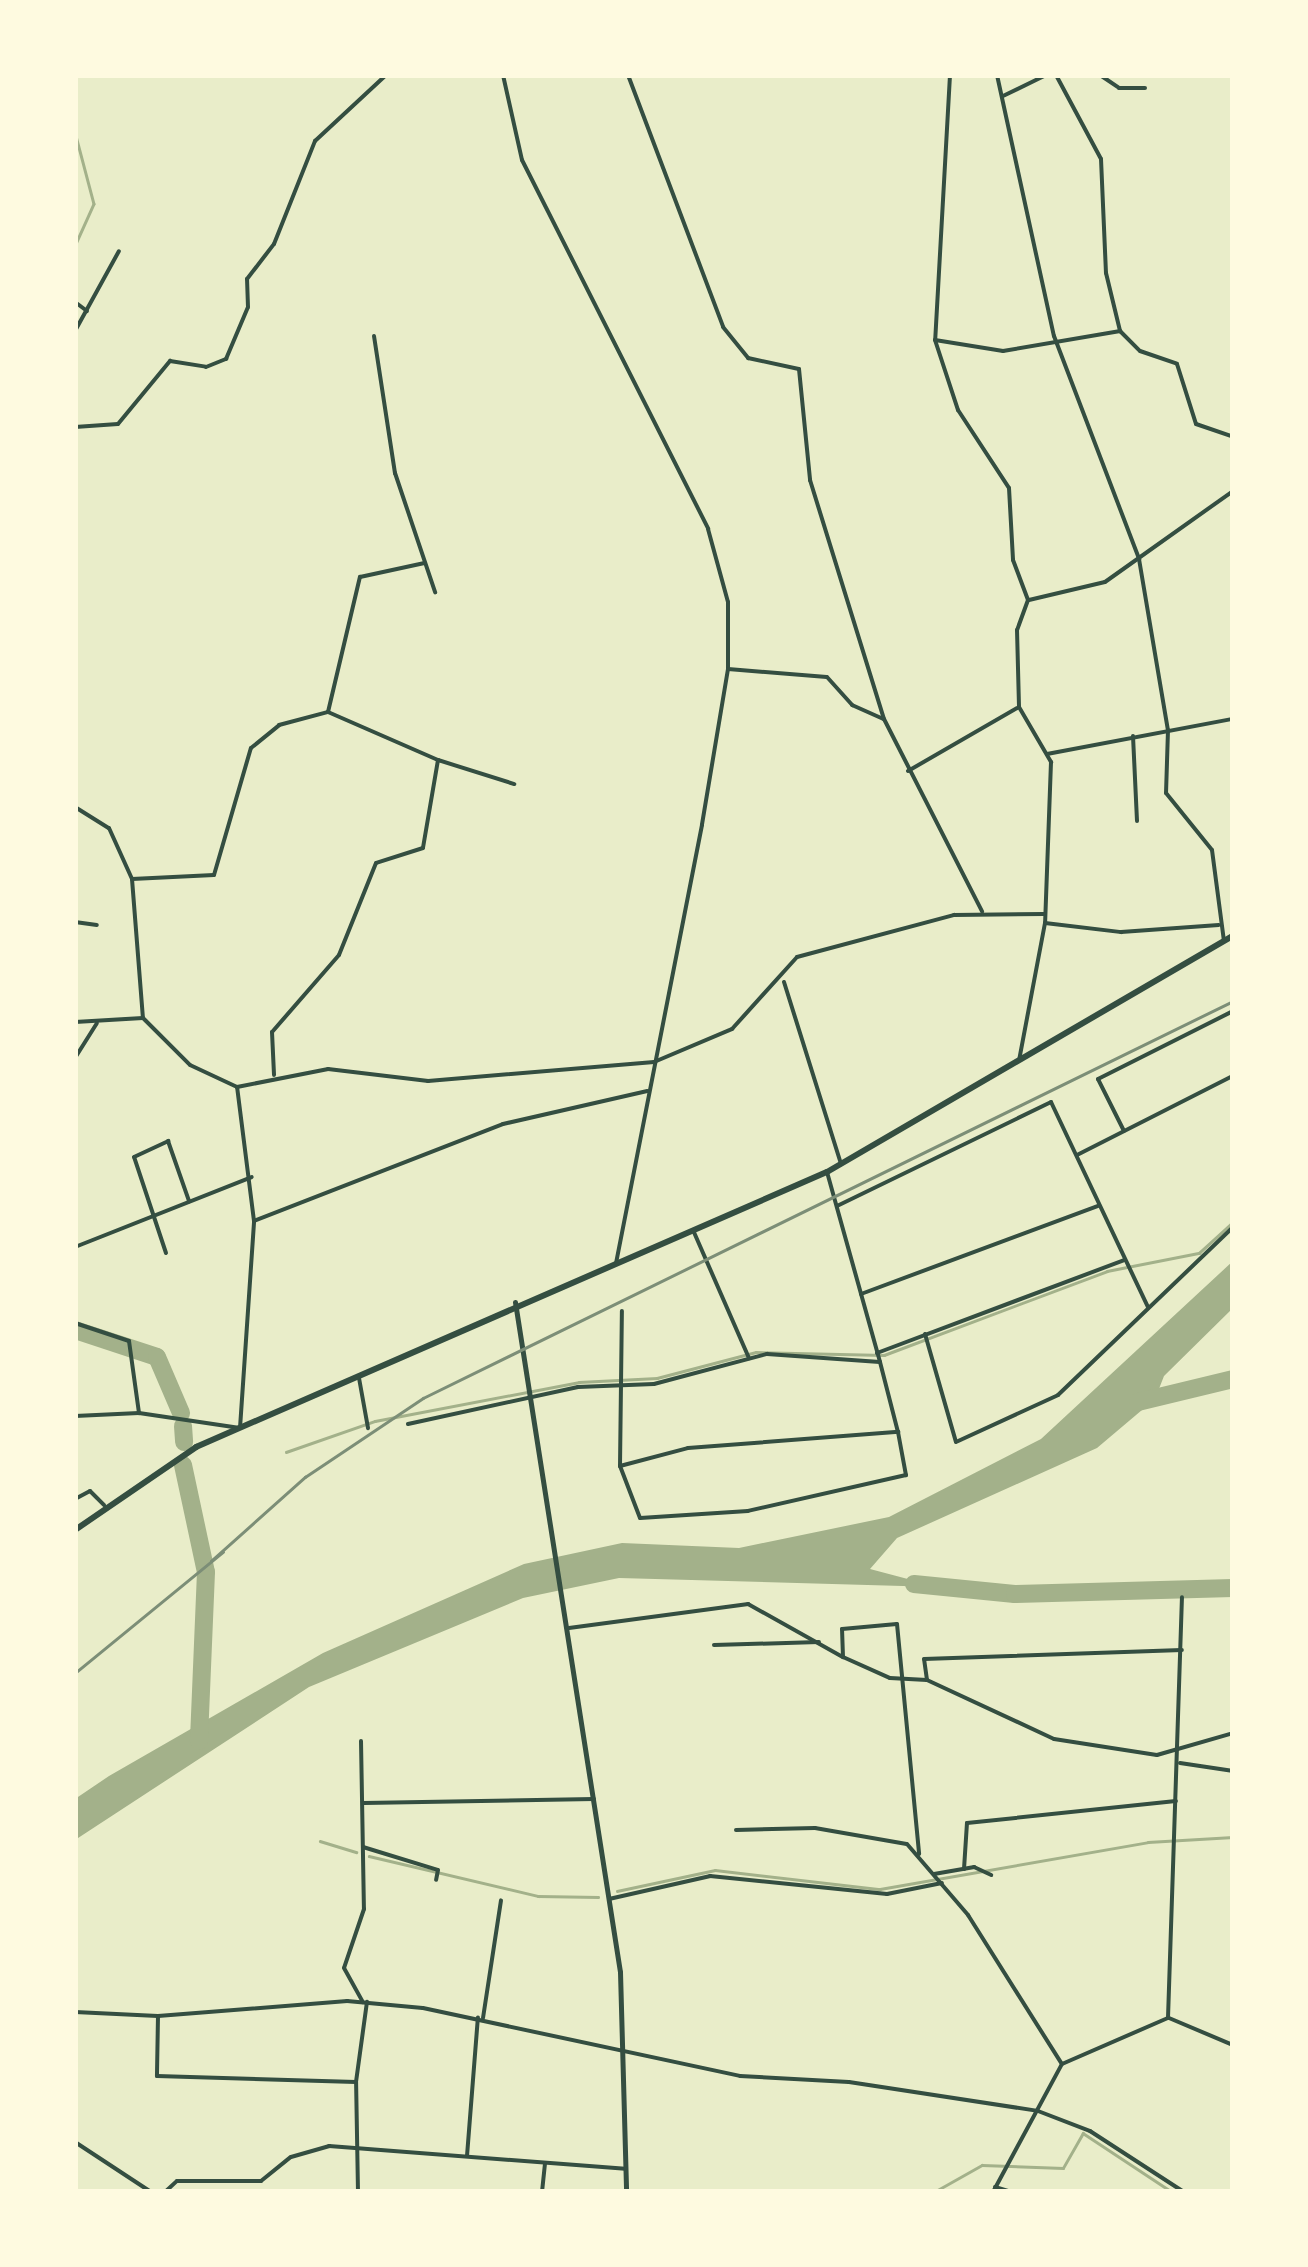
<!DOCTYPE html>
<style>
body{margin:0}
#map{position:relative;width:1308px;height:2267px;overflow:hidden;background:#e9edc9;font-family:"Source Serif 4",serif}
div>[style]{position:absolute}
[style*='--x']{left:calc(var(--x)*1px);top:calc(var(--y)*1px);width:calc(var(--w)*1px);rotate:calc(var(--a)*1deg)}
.water>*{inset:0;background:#a3b18a}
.stream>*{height:2.5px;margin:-1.25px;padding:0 1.25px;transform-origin:1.25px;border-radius:1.25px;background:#a3b18a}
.river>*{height:18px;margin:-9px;padding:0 9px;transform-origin:9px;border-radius:9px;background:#a3b18a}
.minor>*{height:4px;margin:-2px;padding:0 2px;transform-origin:2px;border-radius:2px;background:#344e41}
.secondary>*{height:5px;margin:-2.5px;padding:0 2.5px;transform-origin:2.5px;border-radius:2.5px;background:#344e41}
.primary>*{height:6px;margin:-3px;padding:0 3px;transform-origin:3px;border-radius:3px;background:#344e41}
.rail>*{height:2.5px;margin:-1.25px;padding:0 1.25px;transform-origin:1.25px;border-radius:1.25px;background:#7c8e77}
span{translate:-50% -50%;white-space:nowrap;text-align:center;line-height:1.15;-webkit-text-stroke:10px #fefae0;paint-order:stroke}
.frame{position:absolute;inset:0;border:78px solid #fefae0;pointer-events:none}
</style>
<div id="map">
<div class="water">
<div style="clip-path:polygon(1233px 1261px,1233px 1308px,1164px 1376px,1155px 1399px,1097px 1448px,897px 1538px,870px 1569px,938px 1587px,619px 1578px,523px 1598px,309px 1687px,75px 1840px,75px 1799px,109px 1776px,323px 1653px,524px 1564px,622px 1543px,739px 1548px,889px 1517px,1041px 1439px)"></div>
</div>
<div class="stream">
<div style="--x:75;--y:132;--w:74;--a:75.2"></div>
<div style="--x:94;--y:204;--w:46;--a:114.3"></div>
<div style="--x:286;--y:1452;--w:94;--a:-19.2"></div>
<div style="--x:375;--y:1421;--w:208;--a:-10.8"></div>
<div style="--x:579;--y:1382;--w:78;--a:-2.9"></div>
<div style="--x:657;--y:1378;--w:102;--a:-14.7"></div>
<div style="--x:756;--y:1352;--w:128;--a:1.3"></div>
<div style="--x:884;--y:1355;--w:238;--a:-20.6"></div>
<div style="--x:1107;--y:1271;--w:94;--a:-11.1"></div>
<div style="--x:1199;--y:1253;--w:46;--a:-42.4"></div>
<div style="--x:320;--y:1841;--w:38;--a:17"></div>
<div style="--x:369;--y:1856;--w:174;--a:13.3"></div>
<div style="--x:538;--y:1896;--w:60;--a:1"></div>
<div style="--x:617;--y:1891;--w:100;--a:-12.1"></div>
<div style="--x:715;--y:1870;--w:166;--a:6.6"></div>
<div style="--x:880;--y:1889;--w:272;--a:-9.9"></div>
<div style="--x:1148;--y:1842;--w:85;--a:-3.4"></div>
<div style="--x:934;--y:2192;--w:55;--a:-29.4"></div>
<div style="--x:982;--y:2165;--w:81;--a:2.1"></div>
<div style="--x:1063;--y:2168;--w:40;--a:-60.3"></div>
<div style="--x:1083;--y:2133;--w:107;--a:33.5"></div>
</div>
<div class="river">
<div style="--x:75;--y:1330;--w:86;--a:18.2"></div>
<div style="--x:157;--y:1357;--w:61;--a:66.8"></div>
<div style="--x:1138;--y:1402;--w:98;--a:-13.6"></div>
<div style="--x:183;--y:1426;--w:16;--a:86"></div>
<div style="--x:183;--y:1465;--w:109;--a:77.9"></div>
<div style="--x:206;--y:1572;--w:169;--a:92.4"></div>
<div style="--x:914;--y:1584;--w:101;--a:5.7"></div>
<div style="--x:1015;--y:1594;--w:218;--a:-1.6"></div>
</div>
<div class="minor">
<div style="--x:503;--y:75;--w:87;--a:77.4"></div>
<div style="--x:522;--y:160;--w:413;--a:63.2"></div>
<div style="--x:708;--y:529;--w:76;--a:74.7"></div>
<div style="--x:728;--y:602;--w:67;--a:90"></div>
<div style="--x:728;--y:669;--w:158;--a:99.5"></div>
<div style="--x:702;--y:825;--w:445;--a:101.1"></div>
<div style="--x:628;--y:75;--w:269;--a:69.3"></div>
<div style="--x:723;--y:327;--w:40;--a:51"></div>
<div style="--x:748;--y:358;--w:52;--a:12.2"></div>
<div style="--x:799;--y:369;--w:112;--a:84.3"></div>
<div style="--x:810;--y:480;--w:250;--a:72.8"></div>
<div style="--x:884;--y:719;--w:216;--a:63"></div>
<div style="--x:950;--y:75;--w:265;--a:93.2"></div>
<div style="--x:935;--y:340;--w:74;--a:71.8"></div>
<div style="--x:958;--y:410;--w:93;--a:56.8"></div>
<div style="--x:1009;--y:488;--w:72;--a:86.8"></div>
<div style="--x:1013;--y:560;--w:43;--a:69.4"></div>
<div style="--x:1028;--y:600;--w:32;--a:110"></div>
<div style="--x:1017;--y:630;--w:77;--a:88.5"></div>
<div style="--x:1019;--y:707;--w:64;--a:59.8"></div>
<div style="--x:1051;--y:762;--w:161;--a:92.1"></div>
<div style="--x:1045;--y:923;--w:139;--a:100.7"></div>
<div style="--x:997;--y:75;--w:267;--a:77.7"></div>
<div style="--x:1054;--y:336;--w:239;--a:69.1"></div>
<div style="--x:1139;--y:559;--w:173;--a:80.4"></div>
<div style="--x:1168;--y:730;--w:63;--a:91.8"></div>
<div style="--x:1166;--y:793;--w:73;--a:51.1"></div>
<div style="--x:1212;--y:850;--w:92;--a:82.5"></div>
<div style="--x:1056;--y:75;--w:95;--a:61.8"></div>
<div style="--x:1101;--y:159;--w:114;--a:87.5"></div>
<div style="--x:1106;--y:273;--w:60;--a:76.4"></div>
<div style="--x:1120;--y:331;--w:28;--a:45"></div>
<div style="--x:1140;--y:351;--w:39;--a:19"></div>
<div style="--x:1177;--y:364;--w:63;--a:72.4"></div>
<div style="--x:1196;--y:424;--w:39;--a:19"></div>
<div style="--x:1100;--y:75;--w:23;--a:34"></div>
<div style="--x:1119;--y:88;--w:26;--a:0"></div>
<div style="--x:1003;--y:96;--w:48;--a:-26"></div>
<div style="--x:75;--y:302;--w:15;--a:37"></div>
<div style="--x:75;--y:331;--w:91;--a:-61.2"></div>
<div style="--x:374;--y:336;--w:139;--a:81.3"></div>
<div style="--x:395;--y:473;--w:126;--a:71.4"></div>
<div style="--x:935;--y:340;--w:69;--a:9.2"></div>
<div style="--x:1003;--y:351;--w:119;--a:-9.7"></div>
<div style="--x:75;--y:427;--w:43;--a:-4"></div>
<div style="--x:118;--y:424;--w:82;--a:-50.5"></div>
<div style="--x:170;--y:361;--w:36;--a:9"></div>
<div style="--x:206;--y:367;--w:22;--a:-22"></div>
<div style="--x:226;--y:359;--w:56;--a:-67.1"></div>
<div style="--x:248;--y:307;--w:28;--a:-92"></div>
<div style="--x:247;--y:279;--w:44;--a:-52.4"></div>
<div style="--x:274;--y:244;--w:111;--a:-68.3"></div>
<div style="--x:315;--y:141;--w:97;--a:-42.9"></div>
<div style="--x:1029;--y:600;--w:78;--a:-13.3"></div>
<div style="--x:1105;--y:582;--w:157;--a:-35.4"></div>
<div style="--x:728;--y:669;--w:99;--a:4.6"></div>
<div style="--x:827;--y:677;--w:38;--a:48"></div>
<div style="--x:852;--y:705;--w:35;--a:24"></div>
<div style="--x:328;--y:712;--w:139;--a:-76.7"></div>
<div style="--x:360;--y:577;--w:66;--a:-12.3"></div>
<div style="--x:1133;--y:736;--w:85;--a:87.3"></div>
<div style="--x:1047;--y:754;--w:189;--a:-10.7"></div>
<div style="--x:438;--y:760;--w:80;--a:17.5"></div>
<div style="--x:908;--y:771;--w:126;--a:-30"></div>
<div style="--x:75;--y:807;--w:40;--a:32"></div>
<div style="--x:109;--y:828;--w:56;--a:65.7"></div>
<div style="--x:132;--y:879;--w:139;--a:85.5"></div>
<div style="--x:132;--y:879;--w:82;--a:-2.8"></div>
<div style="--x:214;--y:875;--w:132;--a:-73.8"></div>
<div style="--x:251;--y:748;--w:36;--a:-39"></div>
<div style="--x:279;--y:725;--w:51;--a:-14.9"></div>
<div style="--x:328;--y:712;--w:120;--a:23.6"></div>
<div style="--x:438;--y:760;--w:89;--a:99.7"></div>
<div style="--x:423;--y:848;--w:49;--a:162.3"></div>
<div style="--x:376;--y:863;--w:99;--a:111.9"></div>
<div style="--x:339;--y:955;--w:102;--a:131"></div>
<div style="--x:272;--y:1032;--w:43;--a:87.3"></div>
<div style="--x:75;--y:922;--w:22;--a:8"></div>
<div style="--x:1045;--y:923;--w:77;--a:6.8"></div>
<div style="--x:1121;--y:932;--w:98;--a:-4.1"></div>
<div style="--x:784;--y:982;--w:191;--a:72.6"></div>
<div style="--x:75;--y:1022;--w:68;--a:-3.4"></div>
<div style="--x:143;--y:1018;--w:66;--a:45"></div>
<div style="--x:190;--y:1065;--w:52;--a:25.1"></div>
<div style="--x:237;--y:1087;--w:93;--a:-11.2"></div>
<div style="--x:328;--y:1069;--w:101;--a:6.8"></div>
<div style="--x:428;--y:1081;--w:227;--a:-4.8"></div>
<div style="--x:654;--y:1062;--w:85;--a:-22.9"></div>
<div style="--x:732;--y:1029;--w:97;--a:-47.9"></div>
<div style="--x:797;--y:957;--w:163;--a:-15"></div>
<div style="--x:954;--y:915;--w:90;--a:-0.6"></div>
<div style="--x:75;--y:1058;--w:41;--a:-57.8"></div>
<div style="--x:1124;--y:1131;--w:58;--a:-116.6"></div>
<div style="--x:1098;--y:1079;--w:151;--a:-26.7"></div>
<div style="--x:1077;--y:1155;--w:175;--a:-26.9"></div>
<div style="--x:827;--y:1172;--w:197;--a:74.4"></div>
<div style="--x:880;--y:1362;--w:72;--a:75.6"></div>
<div style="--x:898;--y:1432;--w:44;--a:79.5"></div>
<div style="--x:906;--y:1475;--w:162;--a:167.2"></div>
<div style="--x:748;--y:1511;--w:108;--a:176.3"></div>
<div style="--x:640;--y:1518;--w:56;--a:-111"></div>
<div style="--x:620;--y:1466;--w:70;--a:-14.8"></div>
<div style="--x:688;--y:1448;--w:211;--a:-4.4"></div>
<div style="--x:837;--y:1206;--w:238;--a:-25.9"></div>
<div style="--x:1051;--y:1102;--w:227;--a:64.7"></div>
<div style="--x:254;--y:1221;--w:267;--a:-21.3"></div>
<div style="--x:503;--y:1124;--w:148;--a:-12.9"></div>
<div style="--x:693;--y:1230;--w:140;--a:66.4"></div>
<div style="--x:75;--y:1247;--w:190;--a:-21.6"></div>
<div style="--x:166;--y:1253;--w:101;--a:-108.4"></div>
<div style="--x:134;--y:1157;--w:38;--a:-25"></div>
<div style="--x:168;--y:1141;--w:64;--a:70.7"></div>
<div style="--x:861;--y:1294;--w:253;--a:-20.4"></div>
<div style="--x:75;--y:1323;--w:57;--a:18.4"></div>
<div style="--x:129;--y:1341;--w:73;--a:82.1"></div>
<div style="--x:925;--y:1334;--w:112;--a:74"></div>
<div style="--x:956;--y:1442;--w:112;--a:-24.7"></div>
<div style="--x:1058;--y:1395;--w:243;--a:-43.8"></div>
<div style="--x:877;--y:1353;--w:264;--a:-20.6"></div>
<div style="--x:359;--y:1378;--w:51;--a:79.8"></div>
<div style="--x:75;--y:1416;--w:64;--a:-2.7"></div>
<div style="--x:139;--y:1413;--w:102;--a:8.4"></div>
<div style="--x:240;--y:1428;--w:207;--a:-86.1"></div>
<div style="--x:254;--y:1221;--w:135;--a:-97.2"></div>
<div style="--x:408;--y:1424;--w:174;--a:-12.3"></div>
<div style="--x:578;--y:1387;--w:76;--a:-2.3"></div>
<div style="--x:654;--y:1384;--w:117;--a:-14.9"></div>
<div style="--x:767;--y:1354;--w:113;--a:4"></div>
<div style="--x:620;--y:1466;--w:155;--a:-89.3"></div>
<div style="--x:75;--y:1499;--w:17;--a:-28"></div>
<div style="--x:90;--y:1491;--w:20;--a:45"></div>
<div style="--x:569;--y:1628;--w:181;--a:-7.6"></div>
<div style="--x:748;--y:1604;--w:109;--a:29.2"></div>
<div style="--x:843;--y:1657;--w:51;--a:24.1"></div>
<div style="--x:890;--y:1678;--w:37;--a:3"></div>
<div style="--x:927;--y:1680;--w:140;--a:24.9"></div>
<div style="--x:1054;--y:1739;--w:104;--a:8.8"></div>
<div style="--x:1157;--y:1755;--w:79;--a:-16.1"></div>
<div style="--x:714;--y:1645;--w:105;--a:-1.6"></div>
<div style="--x:843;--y:1657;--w:28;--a:-92"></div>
<div style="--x:842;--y:1629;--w:55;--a:-5.2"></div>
<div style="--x:897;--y:1624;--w:231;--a:84.5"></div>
<div style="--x:927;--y:1680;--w:21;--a:-98"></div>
<div style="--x:924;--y:1659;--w:258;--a:-2"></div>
<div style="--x:361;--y:1741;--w:168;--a:89"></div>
<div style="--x:364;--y:1909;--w:62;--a:108.7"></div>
<div style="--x:344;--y:1968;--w:39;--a:61"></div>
<div style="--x:1180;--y:1763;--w:54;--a:8.6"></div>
<div style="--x:364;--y:1803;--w:230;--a:-1"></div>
<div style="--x:736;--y:1830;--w:79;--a:-1.5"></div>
<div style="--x:815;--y:1828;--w:93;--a:9.9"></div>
<div style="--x:907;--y:1844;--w:94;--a:49.3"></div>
<div style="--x:968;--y:1915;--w:176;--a:57.8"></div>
<div style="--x:363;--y:1847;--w:78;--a:17"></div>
<div style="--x:438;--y:1870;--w:10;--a:101"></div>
<div style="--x:964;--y:1869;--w:46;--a:-86.3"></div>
<div style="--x:967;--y:1823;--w:210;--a:-6"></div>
<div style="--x:934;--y:1874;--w:41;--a:-9.9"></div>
<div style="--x:974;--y:1867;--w:19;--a:25"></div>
<div style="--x:609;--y:1899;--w:104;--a:-12.8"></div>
<div style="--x:710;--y:1876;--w:178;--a:5.8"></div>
<div style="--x:887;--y:1894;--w:56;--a:-11.3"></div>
<div style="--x:75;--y:2012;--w:83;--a:2.8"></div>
<div style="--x:158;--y:2016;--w:190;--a:-4.5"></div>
<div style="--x:347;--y:2001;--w:76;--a:5.3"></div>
<div style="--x:423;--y:2008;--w:324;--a:12.1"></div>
<div style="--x:740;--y:2076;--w:109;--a:3.2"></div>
<div style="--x:849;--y:2082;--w:191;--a:8.7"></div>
<div style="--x:1038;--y:2111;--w:56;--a:21"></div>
<div style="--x:1090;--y:2131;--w:112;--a:33"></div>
<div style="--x:158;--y:2016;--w:60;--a:91"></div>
<div style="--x:157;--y:2076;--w:199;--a:1.7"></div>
<div style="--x:483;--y:2018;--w:119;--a:-81.3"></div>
<div style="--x:1169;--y:2018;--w:69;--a:22.9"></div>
<div style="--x:75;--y:2142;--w:91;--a:33.3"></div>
<div style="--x:467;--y:2156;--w:139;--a:-85.5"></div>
<div style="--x:995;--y:2187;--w:17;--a:17"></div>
<div style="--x:165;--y:2192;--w:16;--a:-43"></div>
<div style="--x:177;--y:2181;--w:84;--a:0"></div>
<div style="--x:261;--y:2181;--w:38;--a:-39"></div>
<div style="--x:291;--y:2157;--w:40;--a:-16"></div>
<div style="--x:329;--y:2146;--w:297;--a:4.4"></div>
<div style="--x:358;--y:2192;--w:110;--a:-91"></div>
<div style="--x:356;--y:2082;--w:81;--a:-82.2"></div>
<div style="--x:542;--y:2192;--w:29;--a:-84"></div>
<div style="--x:993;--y:2192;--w:145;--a:-61.7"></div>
<div style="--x:1062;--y:2064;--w:116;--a:-23.5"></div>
<div style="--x:1168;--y:2018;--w:421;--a:-88.1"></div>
</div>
<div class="secondary">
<div style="--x:515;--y:1302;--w:678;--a:81.09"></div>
<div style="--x:620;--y:1972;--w:220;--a:88.4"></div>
</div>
<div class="primary">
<div style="--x:75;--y:1530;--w:147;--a:-34.4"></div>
<div style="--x:196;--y:1447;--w:688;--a:-23.55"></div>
<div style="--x:827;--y:1172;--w:470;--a:-30.2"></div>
</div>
<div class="rail">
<div style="--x:211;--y:1561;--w:126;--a:-41.8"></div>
<div style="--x:305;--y:1477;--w:142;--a:-33.8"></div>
<div style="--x:423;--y:1398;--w:902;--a:-26.11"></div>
<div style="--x:75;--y:1673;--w:191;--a:-39.3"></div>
</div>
<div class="frame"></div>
</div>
